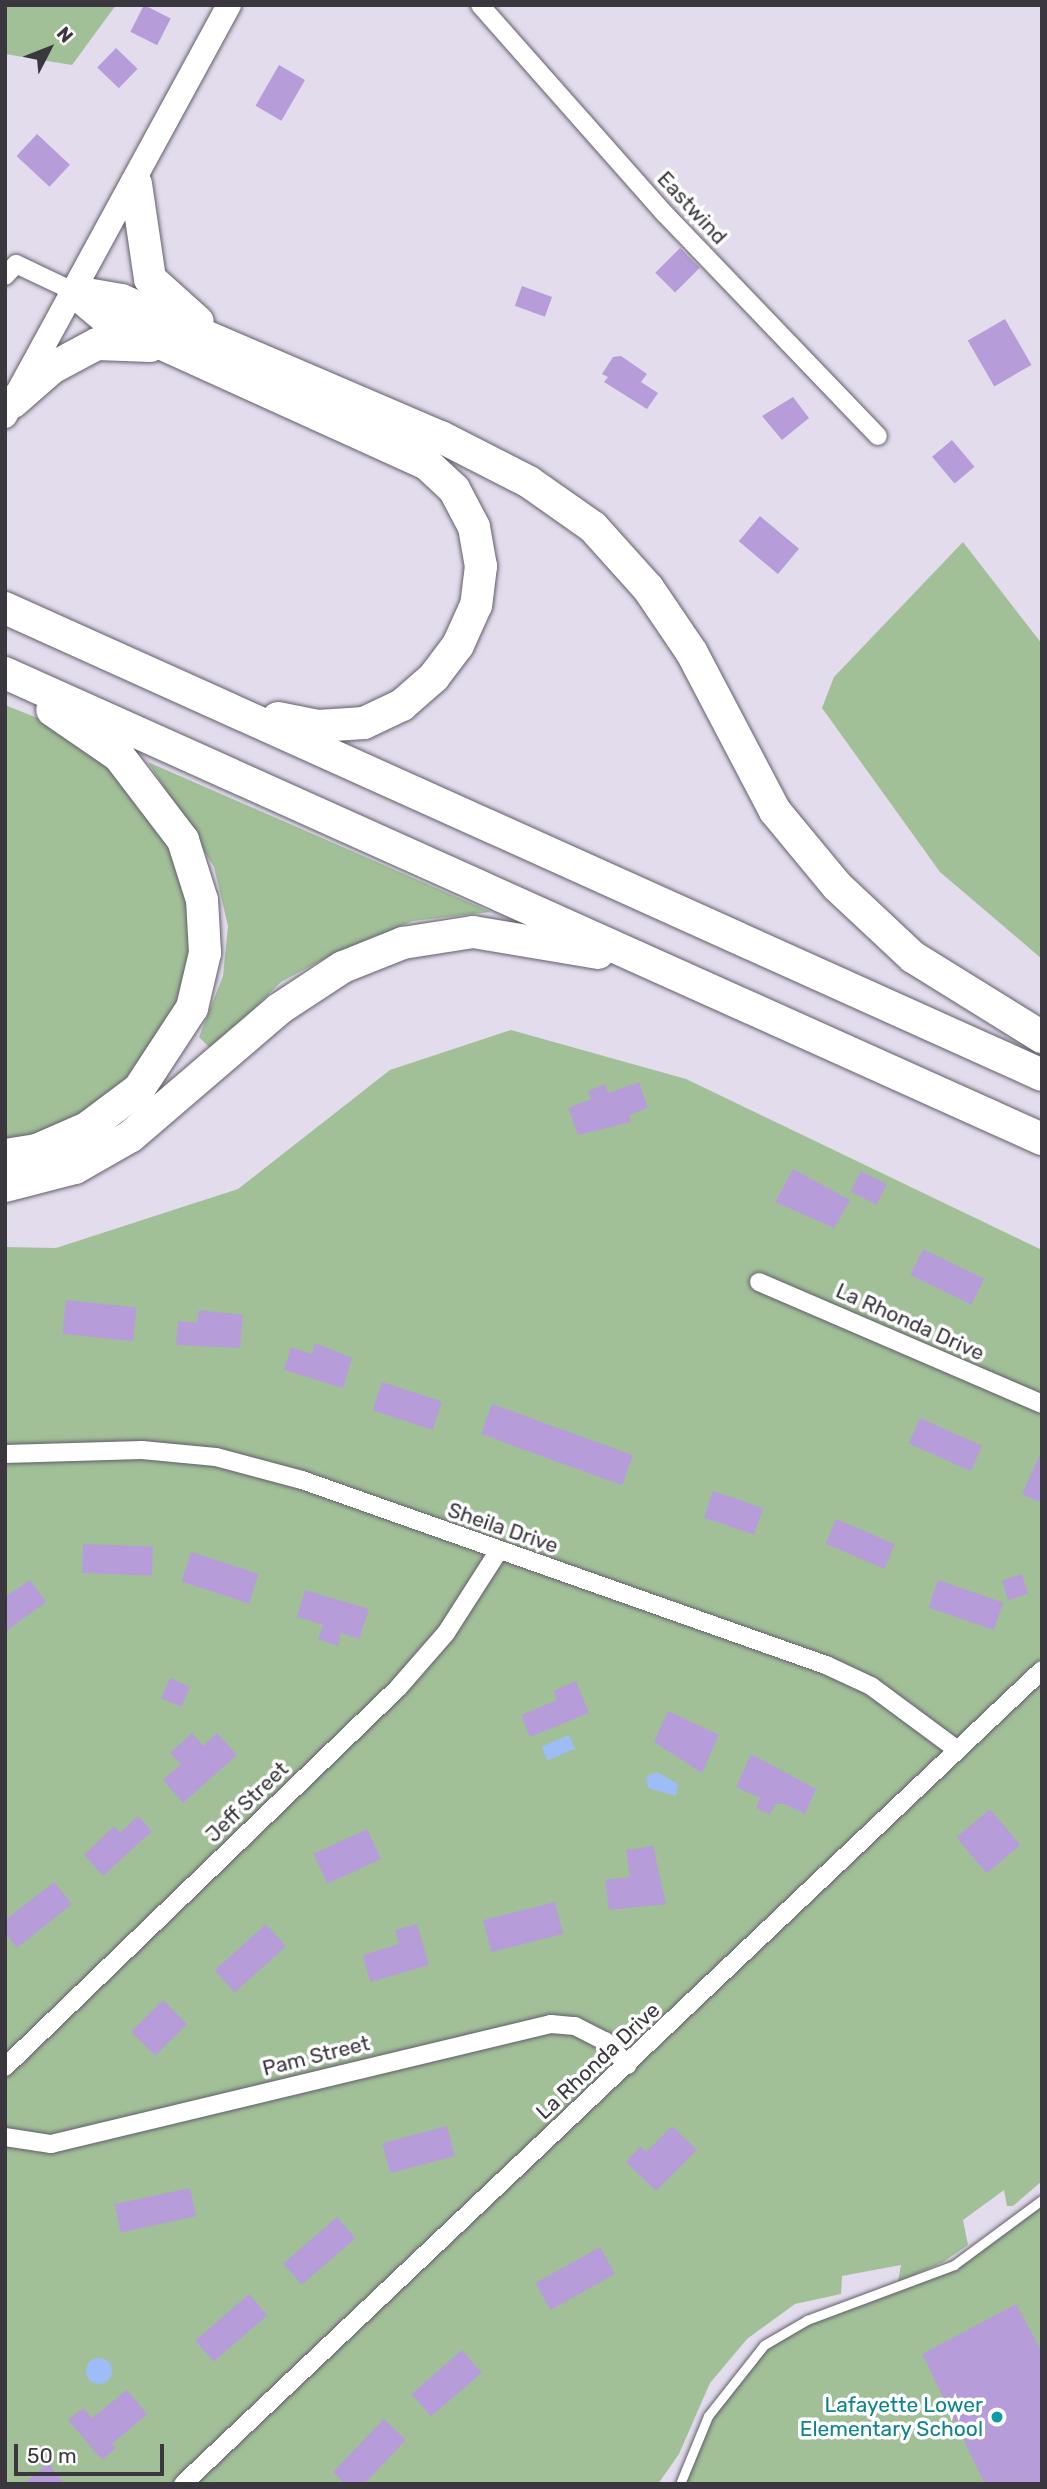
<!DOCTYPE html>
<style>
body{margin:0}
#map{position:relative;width:1047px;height:2489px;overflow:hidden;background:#e2dcec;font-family:Rubik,sans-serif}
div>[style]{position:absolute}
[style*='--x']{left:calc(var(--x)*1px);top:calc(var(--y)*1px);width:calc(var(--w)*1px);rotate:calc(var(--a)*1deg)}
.green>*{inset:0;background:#a1c098}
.water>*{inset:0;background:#9ebcf6;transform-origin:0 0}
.round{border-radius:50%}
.building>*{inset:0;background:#b69dd9;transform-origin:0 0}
.roads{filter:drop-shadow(0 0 2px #635d6b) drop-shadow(0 0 2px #635d6b)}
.service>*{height:9px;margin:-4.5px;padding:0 4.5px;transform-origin:4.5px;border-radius:4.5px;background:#fff}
.minor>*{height:18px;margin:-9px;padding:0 9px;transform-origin:9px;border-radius:9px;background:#fff}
.secondary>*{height:24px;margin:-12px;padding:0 12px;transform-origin:12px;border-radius:12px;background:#fff}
.motorway>*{height:32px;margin:-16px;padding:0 16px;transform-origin:16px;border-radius:16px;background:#fff}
.dots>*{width:19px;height:19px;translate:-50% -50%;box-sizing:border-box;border:4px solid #fff;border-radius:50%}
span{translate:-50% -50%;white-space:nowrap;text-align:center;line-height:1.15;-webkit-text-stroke:7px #fff;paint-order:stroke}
.street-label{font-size:21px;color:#3a373e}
.culture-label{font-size:21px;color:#0d838f}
.right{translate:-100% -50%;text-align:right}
.frame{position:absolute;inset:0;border:7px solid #3a373e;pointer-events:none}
.north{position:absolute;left:14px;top:14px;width:70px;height:70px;-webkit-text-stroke:5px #fff;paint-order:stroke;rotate:48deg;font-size:19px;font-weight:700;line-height:28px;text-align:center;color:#3a373e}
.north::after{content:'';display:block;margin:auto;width:24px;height:32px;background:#3a373e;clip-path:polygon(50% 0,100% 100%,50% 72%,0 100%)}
.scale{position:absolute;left:14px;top:2444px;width:150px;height:32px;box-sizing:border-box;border:4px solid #3a373e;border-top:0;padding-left:9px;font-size:21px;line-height:24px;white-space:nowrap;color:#3a373e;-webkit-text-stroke:5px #fff;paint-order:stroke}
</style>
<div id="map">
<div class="green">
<div style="clip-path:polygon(5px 5px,116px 5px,72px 65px,5px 54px)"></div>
<div style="clip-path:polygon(963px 542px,1042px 644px,1042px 959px,940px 872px,822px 708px,834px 677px)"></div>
<div style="clip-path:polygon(5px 705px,40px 719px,126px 780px,175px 845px,195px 926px,188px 979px,163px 1042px,111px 1097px,52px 1129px,5px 1141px)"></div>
<div style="clip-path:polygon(148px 762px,491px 912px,413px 921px,335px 953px,281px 982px,212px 1050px,199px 1037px,223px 976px,228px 926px,214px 867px)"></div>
<div style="clip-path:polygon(511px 1030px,686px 1079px,1042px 1250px,1042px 2181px,1013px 2206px,1007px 2206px,1004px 2190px,963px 2220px,968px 2245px,943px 2262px,898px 2282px,901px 2265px,842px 2276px,841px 2294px,795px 2304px,747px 2339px,710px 2383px,679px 2454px,658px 2484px,5px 2484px,5px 1247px,56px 1248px,238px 1189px,390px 1070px)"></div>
<div style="clip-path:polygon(1042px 2200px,1042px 2484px,680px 2484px,708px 2416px,764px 2345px,807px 2320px,954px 2265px)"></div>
</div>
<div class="water">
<div style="left:569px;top:1735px;width:15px;height:30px;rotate:67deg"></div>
<div style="clip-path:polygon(657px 1772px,678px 1784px,676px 1796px,648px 1788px,646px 1777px)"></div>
<div class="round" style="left:86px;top:2358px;width:26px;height:26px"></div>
</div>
<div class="building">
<div style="left:144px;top:5px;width:30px;height:30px;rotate:27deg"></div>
<div style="left:116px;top:48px;width:30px;height:27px;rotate:44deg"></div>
<div style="left:279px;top:65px;width:30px;height:47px;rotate:30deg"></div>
<div style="left:37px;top:134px;width:45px;height:30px;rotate:43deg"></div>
<div style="left:680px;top:248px;width:28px;height:35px;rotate:45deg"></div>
<div style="left:522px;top:286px;width:32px;height:21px;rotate:20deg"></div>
<div style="left:1005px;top:319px;width:53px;height:43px;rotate:60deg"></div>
<div style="clip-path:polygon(621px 356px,647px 374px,641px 382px,658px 393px,647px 409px,604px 382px,608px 377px,602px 374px,613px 357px)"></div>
<div style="clip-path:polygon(793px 397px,809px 418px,782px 440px,762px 416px)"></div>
<div style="left:952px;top:440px;width:35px;height:26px;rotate:50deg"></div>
<div style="left:760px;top:516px;width:51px;height:33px;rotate:40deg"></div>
<div style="clip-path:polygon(639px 1082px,648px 1108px,629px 1115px,631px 1122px,578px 1135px,568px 1108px,591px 1099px,588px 1091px,605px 1084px,608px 1093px)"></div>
<div style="clip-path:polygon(793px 1169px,850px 1200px,834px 1228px,775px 1202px)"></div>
<div style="left:861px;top:1171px;width:29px;height:23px;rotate:27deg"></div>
<div style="left:923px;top:1249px;width:68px;height:29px;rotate:26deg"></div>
<div style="left:66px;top:1300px;width:71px;height:34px;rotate:6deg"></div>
<div style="clip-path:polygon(199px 1310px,243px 1315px,240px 1348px,176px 1345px,178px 1321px,197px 1323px)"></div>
<div style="clip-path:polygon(315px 1343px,352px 1358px,343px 1388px,284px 1370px,291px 1347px,312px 1354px)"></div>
<div style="left:382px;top:1382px;width:63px;height:30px;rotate:18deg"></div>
<div style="left:492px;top:1404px;width:150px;height:32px;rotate:20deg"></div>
<div style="left:920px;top:1418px;width:68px;height:28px;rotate:24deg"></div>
<div style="clip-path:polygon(1042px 1450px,1042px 1503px,1022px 1494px)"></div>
<div style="left:713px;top:1491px;width:53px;height:28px;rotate:19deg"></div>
<div style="left:836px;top:1519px;width:64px;height:27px;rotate:23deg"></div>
<div style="left:83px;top:1544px;width:70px;height:29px;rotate:2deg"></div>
<div style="left:191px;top:1552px;width:71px;height:31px;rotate:18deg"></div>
<div style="left:1022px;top:1574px;width:21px;height:21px;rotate:73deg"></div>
<div style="clip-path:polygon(30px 1580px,46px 1602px,5px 1632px,5px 1597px)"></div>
<div style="left:938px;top:1580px;width:69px;height:29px;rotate:19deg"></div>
<div style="clip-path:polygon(305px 1590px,369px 1609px,359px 1639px,341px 1633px,338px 1646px,318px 1639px,323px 1625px,297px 1617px)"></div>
<div style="left:170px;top:1678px;width:22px;height:22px;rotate:24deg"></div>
<div style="clip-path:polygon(576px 1681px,589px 1713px,530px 1737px,521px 1715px,557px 1700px,553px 1691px)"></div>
<div style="clip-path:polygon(668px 1711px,719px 1735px,702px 1773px,654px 1742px)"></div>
<div style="clip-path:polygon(192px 1733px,203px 1746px,217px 1733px,237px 1755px,183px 1803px,163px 1780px,181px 1764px,170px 1753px)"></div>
<div style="clip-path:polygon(751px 1754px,816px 1789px,805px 1814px,784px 1804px,775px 1804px,770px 1815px,756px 1808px,760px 1798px,736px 1787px)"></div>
<div style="left:990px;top:1809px;width:47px;height:44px;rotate:50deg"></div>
<div style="clip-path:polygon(138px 1816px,152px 1831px,103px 1876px,84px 1855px,114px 1826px,120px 1833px)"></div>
<div style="left:367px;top:1829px;width:33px;height:59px;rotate:65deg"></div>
<div style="clip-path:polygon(653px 1846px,666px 1904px,609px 1910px,605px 1880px,630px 1877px,626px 1850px)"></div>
<div style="clip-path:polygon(54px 1882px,72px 1904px,17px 1948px,5px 1933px,5px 1920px)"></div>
<div style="left:555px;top:1902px;width:33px;height:74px;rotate:76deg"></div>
<div style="left:266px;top:1924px;width:30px;height:69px;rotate:48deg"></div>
<div style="clip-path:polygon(417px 1924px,429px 1965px,370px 1982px,363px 1955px,399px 1944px,395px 1930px)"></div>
<div style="left:163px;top:2000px;width:34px;height:45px;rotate:45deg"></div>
<div style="left:447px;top:2126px;width:31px;height:67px;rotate:75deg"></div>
<div style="clip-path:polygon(672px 2126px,697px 2150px,656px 2191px,626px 2162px,641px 2146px,646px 2152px)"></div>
<div style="left:190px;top:2188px;width:29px;height:77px;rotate:78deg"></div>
<div style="left:337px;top:2217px;width:28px;height:71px;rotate:49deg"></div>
<div style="left:600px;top:2247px;width:31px;height:74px;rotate:61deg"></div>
<div style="left:249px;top:2294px;width:28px;height:71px;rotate:49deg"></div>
<div style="clip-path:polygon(1016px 2304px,1042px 2352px,1042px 2484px,985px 2484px,922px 2354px)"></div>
<div style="left:462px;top:2350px;width:30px;height:67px;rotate:49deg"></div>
<div style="clip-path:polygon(127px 2390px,147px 2414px,112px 2444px,116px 2448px,102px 2460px,68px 2420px,83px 2408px,92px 2418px)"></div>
<div style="clip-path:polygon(384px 2419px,406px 2440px,364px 2484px,345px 2484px,333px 2472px)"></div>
<div style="clip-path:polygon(48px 2463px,65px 2484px,23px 2484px)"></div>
</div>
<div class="roads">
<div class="service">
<div style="--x:680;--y:2484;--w:74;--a:-67.6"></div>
<div style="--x:708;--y:2416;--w:90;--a:-51.7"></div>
<div style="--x:764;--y:2345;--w:50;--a:-30.2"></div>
<div style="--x:807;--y:2320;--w:157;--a:-20.5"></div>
<div style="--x:954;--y:2265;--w:109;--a:-36.5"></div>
</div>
<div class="minor">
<div style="--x:480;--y:5;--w:278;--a:48.5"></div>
<div style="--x:664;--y:213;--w:309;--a:46.2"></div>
<div style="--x:5;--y:276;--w:16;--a:-47"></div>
<div style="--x:16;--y:264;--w:65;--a:25.4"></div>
<div style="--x:759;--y:1282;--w:308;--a:23.3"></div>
<div style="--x:5;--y:1454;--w:137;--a:-1.7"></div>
<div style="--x:142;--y:1450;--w:74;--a:5.4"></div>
<div style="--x:216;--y:1457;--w:89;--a:15"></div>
<div style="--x:302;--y:1480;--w:556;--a:19.45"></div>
<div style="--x:826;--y:1665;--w:50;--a:25"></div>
<div style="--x:871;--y:1686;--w:106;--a:36.5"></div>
<div style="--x:5;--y:2067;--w:546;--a:-43.96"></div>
<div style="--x:398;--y:1688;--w:73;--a:-48.9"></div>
<div style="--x:446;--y:1633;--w:96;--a:-57.3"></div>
<div style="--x:5;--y:2137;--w:47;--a:8.7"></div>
<div style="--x:51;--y:2144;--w:514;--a:-13.5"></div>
<div style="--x:551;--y:2024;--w:24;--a:5"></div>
<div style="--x:575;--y:2026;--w:34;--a:27"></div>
<div style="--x:605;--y:2041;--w:33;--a:47"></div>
<div style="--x:183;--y:2484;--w:1183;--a:-43.46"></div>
</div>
<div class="secondary">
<div style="--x:5;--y:416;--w:468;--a:-61.4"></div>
</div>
<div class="motorway">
<div style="--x:136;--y:184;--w:96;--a:81.6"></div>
<div style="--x:150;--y:279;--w:64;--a:41.9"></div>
<div style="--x:75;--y:292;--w:47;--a:9.9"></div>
<div style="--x:121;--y:300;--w:348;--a:23.2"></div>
<div style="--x:441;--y:437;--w:99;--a:27.1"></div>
<div style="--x:529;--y:482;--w:78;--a:35.1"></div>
<div style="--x:593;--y:527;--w:82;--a:48"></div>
<div style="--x:648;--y:588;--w:78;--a:55.9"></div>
<div style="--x:692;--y:653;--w:178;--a:62.3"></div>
<div style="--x:775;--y:811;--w:97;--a:50.4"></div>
<div style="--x:837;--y:886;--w:104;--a:43.1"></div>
<div style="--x:913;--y:957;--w:152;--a:31.8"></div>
<div style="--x:76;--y:293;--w:40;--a:40"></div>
<div style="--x:107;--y:319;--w:351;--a:24.4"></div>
<div style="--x:427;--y:464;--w:37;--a:43"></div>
<div style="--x:454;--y:489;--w:43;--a:62.2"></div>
<div style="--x:474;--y:527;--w:40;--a:80"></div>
<div style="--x:481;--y:566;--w:39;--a:97"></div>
<div style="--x:476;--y:605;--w:44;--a:114.2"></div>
<div style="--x:458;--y:645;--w:40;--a:127"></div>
<div style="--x:434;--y:677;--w:43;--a:138.8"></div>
<div style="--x:402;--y:705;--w:42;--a:154.7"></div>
<div style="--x:364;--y:723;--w:46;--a:176.3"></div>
<div style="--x:318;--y:726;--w:41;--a:-168.7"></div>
<div style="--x:13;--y:402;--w:52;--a:-41.1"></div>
<div style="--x:52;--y:368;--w:51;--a:-28.1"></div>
<div style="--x:97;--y:344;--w:53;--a:2.2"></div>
<div style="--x:5;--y:608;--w:1137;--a:24.24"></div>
<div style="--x:5;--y:673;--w:1137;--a:24.2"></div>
<div style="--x:5;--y:1155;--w:32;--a:-9"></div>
<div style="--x:37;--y:1150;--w:55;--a:-23.7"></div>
<div style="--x:87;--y:1128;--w:65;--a:-36.9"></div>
<div style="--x:139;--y:1089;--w:97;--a:-56.8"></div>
<div style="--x:192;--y:1008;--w:57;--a:-76.7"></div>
<div style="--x:205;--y:953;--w:53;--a:-93.2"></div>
<div style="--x:202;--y:900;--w:63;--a:-107.6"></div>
<div style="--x:183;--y:840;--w:106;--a:-127.3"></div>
<div style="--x:119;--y:756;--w:81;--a:-145.5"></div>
<div style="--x:5;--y:1186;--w:72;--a:-14.4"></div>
<div style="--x:75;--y:1168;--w:64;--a:-29.7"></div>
<div style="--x:131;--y:1136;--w:195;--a:-40.6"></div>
<div style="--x:279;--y:1009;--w:77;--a:-33.3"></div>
<div style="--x:343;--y:967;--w:65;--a:-21.8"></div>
<div style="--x:403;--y:943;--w:71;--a:-8.9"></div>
<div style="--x:473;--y:932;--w:127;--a:9.5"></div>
</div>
</div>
<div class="dots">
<div style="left:997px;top:2417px;background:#0f9aa8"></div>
</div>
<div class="street-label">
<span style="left:692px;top:208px;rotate:47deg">Eastwind</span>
<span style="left:910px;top:1322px;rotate:24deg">La Rhonda Drive</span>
<span style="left:503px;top:1528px;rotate:19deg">Sheila Drive</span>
<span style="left:247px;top:1802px;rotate:-44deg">Jeff Street</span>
<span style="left:316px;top:2056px;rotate:-14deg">Pam Street</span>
<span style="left:598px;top:2061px;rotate:-43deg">La Rhonda Drive</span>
</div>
<div class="culture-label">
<span class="right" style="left:983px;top:2417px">Lafayette Lower<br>Elementary School</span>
</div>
<div class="frame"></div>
<div class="north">N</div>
<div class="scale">50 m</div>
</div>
